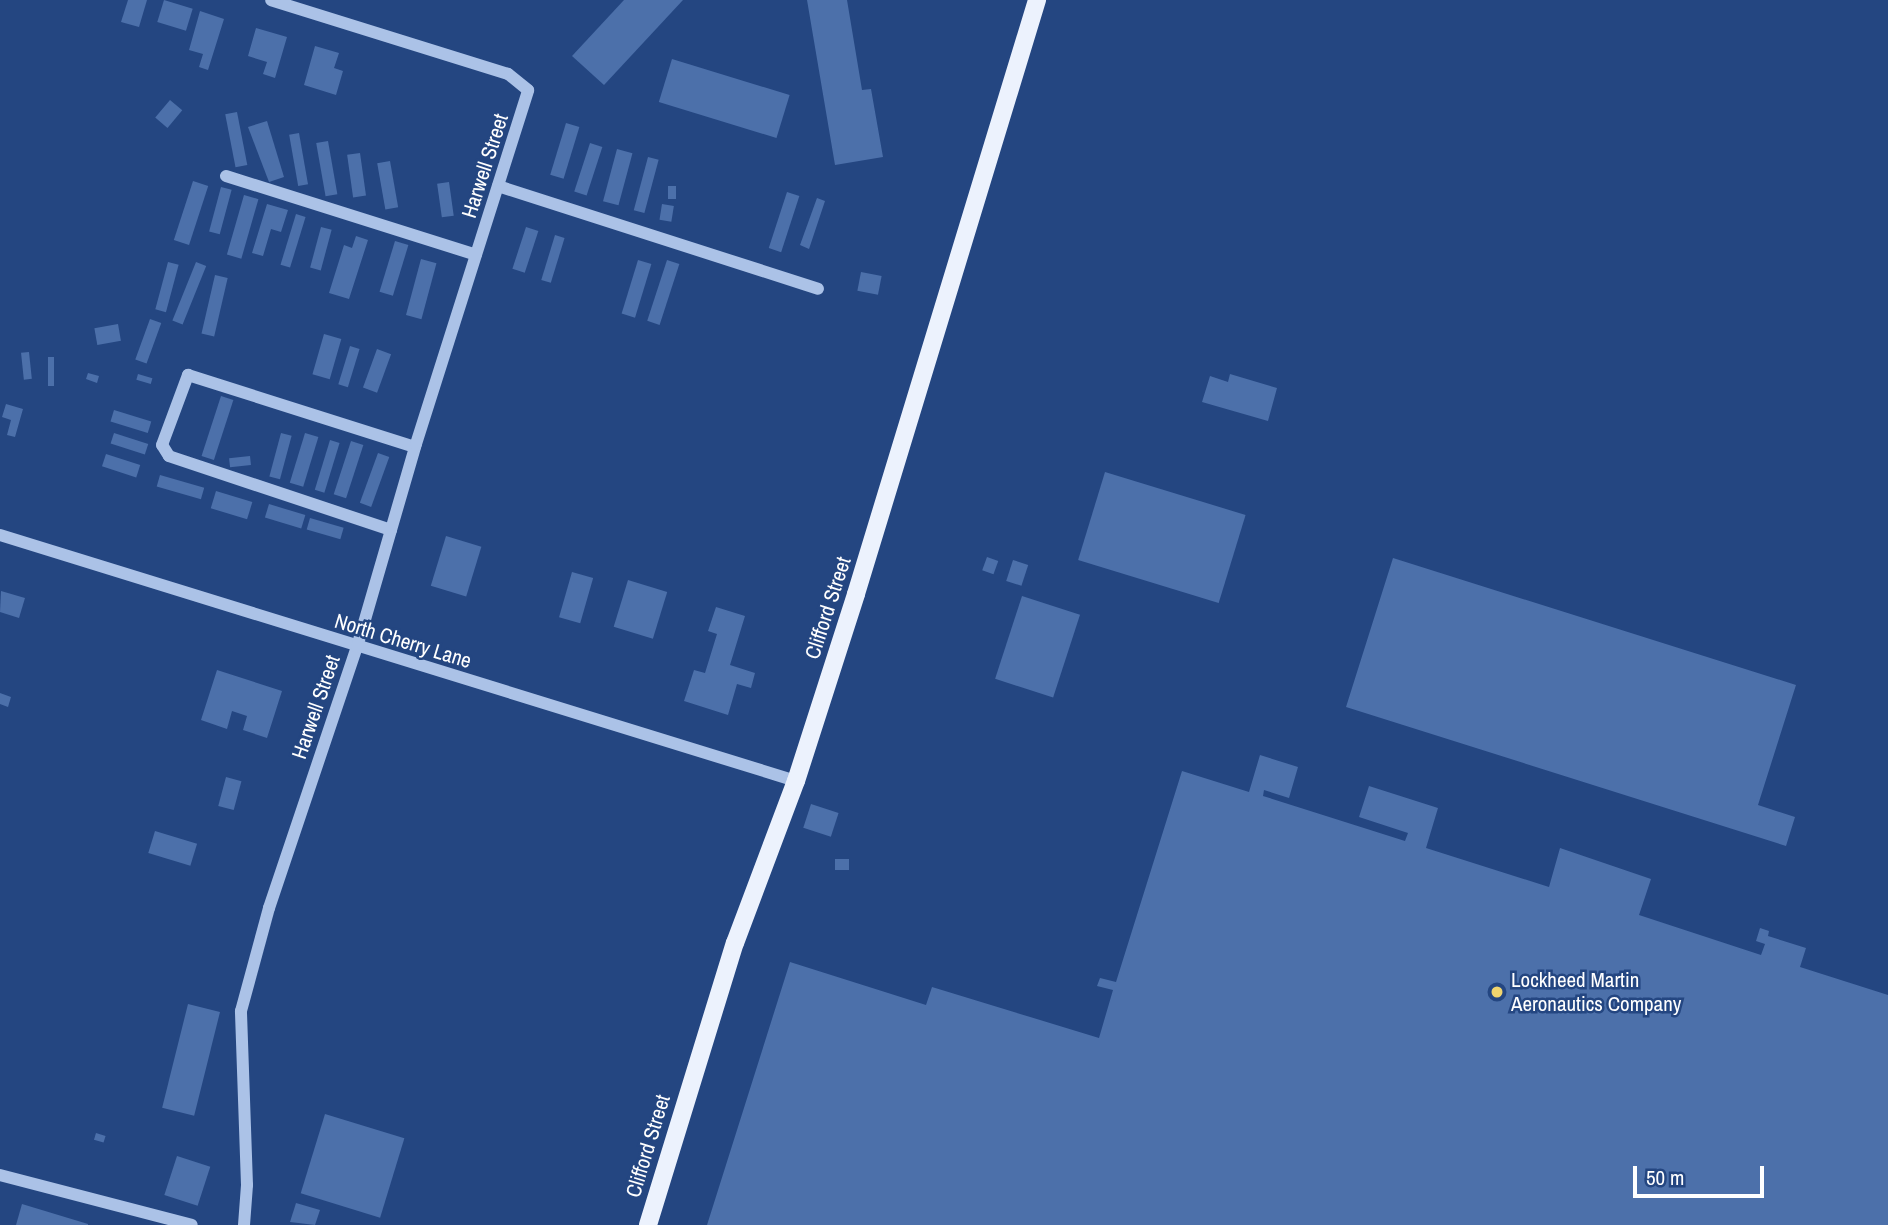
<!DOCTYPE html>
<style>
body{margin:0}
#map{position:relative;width:1888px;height:1225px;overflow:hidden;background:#244681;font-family:"Archivo Narrow",sans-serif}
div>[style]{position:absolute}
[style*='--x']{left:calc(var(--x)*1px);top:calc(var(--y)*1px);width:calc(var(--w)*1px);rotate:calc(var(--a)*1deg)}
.building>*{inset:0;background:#4c70aa;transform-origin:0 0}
.minor>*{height:12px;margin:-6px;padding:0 6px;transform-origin:6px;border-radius:6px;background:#abc2e7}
.major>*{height:18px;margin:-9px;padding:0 9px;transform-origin:9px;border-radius:9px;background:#ecf2fd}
.dots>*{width:19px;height:19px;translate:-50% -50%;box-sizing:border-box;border:4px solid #244681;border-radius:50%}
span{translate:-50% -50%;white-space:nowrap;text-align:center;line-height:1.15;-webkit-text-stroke:5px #244681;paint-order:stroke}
.street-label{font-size:21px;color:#fff}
.poi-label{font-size:21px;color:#fff}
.left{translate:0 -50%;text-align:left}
.scale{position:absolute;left:1633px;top:1166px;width:131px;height:32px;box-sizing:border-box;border:4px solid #fff;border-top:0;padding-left:9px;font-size:21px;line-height:24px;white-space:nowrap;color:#fff;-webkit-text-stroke:5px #244681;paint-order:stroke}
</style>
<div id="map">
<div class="building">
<div style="clip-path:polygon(128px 0,147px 0,139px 27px,121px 22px)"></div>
<div style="left:164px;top:0;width:30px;height:23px;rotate:17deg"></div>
<div style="clip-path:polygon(624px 0,683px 0,604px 85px,572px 56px)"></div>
<div style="clip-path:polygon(807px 0,847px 0,862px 90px,871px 89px,883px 157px,835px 165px)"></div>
<div style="clip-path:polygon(200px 11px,224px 19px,208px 70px,199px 67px,203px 54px,189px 50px)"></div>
<div style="clip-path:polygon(256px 28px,287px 37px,275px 78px,263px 74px,267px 62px,248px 56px)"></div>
<div style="clip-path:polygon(315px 46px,339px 53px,334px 68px,343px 71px,336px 95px,304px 85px)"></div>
<div style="left:672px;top:59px;width:123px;height:45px;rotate:17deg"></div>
<div style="left:170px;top:100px;width:16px;height:23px;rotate:40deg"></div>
<div style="left:237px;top:112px;width:54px;height:12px;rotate:79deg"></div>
<div style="clip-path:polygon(267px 121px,284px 177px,269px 182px,248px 127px)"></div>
<div style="left:566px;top:123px;width:14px;height:54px;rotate:17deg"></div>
<div style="left:299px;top:133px;width:52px;height:10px;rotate:80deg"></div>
<div style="left:328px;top:141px;width:54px;height:12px;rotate:80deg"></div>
<div style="left:590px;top:143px;width:13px;height:51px;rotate:18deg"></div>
<div style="left:617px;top:149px;width:16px;height:54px;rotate:15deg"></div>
<div style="left:360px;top:153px;width:43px;height:13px;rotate:82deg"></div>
<div style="left:648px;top:157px;width:11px;height:55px;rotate:15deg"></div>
<div style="left:390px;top:161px;width:47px;height:13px;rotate:80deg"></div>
<div style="left:193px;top:181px;width:16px;height:62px;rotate:18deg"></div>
<div style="left:449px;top:182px;width:34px;height:12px;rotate:82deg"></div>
<div style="left:668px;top:186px;width:8px;height:13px"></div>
<div style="left:221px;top:187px;width:11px;height:46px;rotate:15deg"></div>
<div style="left:787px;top:192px;width:13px;height:59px;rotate:18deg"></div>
<div style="left:244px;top:195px;width:15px;height:62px;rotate:16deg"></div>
<div style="clip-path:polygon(817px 198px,825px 201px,809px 249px,800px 245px)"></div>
<div style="clip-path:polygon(267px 204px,288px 210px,281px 232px,271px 229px,263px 256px,252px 253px)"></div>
<div style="left:662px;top:204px;width:12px;height:16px;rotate:9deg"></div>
<div style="left:296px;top:214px;width:10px;height:53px;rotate:17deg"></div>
<div style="left:321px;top:227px;width:11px;height:42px;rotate:15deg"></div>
<div style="left:526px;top:227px;width:13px;height:44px;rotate:18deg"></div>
<div style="left:555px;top:235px;width:10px;height:47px;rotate:17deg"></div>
<div style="clip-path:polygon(356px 236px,368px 240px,349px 299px,329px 293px,344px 245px,352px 248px)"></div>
<div style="left:395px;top:241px;width:14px;height:53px;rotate:17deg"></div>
<div style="left:421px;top:259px;width:16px;height:58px;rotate:15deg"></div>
<div style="left:638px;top:260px;width:14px;height:56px;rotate:17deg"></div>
<div style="left:667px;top:260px;width:13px;height:64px;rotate:18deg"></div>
<div style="left:168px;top:262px;width:11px;height:49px;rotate:15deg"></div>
<div style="left:196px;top:262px;width:11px;height:63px;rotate:22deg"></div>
<div style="left:861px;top:272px;width:21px;height:19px;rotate:11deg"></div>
<div style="left:215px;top:275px;width:13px;height:60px;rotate:13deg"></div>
<div style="left:150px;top:319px;width:12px;height:43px;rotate:20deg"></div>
<div style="left:118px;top:324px;width:17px;height:24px;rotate:80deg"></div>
<div style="left:324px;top:334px;width:18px;height:42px;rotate:16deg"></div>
<div style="left:350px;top:346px;width:10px;height:40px;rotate:17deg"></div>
<div style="left:377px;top:349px;width:15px;height:41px;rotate:20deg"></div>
<div style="left:29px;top:352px;width:27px;height:8px;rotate:84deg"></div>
<div style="left:48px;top:357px;width:6px;height:29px"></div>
<div style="clip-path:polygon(88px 373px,99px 376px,97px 383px,86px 379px)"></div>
<div style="left:138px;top:374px;width:15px;height:6px;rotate:16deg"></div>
<div style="clip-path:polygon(1230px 374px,1277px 388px,1268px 421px,1202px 402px,1210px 376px,1228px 382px)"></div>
<div style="left:221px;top:396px;width:13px;height:63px;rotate:18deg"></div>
<div style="clip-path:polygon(6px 404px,23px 409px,15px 437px,7px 435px,11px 420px,2px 417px)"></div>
<div style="left:114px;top:410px;width:39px;height:12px;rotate:17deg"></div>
<div style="left:114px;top:433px;width:36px;height:11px;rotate:18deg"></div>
<div style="left:281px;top:433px;width:11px;height:45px;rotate:15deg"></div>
<div style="left:305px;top:433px;width:14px;height:52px;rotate:17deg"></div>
<div style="left:330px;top:440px;width:10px;height:52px;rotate:17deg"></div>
<div style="left:351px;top:441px;width:13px;height:56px;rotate:18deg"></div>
<div style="left:378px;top:453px;width:12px;height:53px;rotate:20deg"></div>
<div style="left:106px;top:454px;width:36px;height:13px;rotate:18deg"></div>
<div style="left:250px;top:456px;width:9px;height:21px;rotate:84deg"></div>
<div style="left:1105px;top:472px;width:147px;height:92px;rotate:17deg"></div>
<div style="left:160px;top:475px;width:46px;height:12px;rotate:16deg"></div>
<div style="left:216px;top:491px;width:38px;height:18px;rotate:17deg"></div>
<div style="left:269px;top:504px;width:38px;height:14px;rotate:17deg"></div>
<div style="left:310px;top:518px;width:35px;height:12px;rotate:16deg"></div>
<div style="left:446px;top:536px;width:37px;height:52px;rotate:17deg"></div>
<div style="left:987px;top:557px;width:12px;height:14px;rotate:20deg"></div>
<div style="clip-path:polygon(1393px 558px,1796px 685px,1758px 805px,1795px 817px,1786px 846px,1346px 707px)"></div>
<div style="left:1013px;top:560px;width:16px;height:22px;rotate:18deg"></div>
<div style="left:572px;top:572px;width:22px;height:47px;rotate:16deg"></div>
<div style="left:628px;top:580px;width:41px;height:49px;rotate:17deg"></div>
<div style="clip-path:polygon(1px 591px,25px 598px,19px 618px,0 612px)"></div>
<div style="left:1022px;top:596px;width:61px;height:87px;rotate:18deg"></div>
<div style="clip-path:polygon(716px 607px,745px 616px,730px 665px,755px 673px,751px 688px,737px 684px,728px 715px,684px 701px,694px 670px,705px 673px,717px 634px,708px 631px)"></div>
<div style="clip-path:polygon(217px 670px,282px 691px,267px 738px,243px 730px,247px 716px,232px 711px,227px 729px,201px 720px)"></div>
<div style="clip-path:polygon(0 693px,11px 697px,8px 707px,0 704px)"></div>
<div style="clip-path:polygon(1260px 755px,1298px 767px,1289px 798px,1264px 790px,1263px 796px,1405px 841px,1408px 833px,1359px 817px,1369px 786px,1438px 808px,1426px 848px,1549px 887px,1560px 848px,1651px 879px,1639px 915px,1761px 955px,1765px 944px,1756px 941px,1760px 928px,1769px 931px,1768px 936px,1806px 948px,1800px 967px,1888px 995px,1888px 1225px,707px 1225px,790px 962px,926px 1005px,932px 987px,1099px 1038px,1113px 990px,1097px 986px,1100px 978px,1116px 982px,1182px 771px,1249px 792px)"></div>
<div style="left:226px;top:777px;width:16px;height:30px;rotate:15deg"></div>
<div style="left:811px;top:804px;width:29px;height:25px;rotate:18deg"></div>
<div style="left:155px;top:831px;width:44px;height:23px;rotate:17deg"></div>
<div style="left:835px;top:859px;width:14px;height:11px"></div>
<div style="left:188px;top:1004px;width:33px;height:107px;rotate:14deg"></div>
<div style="left:325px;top:1114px;width:83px;height:83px;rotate:17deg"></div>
<div style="left:96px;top:1133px;width:10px;height:7px;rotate:17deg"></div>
<div style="left:177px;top:1156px;width:35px;height:41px;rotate:18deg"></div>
<div style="clip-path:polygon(296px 1203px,320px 1210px,315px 1225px,290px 1222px)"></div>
<div style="clip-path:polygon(22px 1204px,88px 1224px,88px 1225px,16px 1225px)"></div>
</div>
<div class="minor">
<div style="--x:226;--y:176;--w:262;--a:17.5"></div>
<div style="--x:498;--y:186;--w:336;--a:17.8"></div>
<div style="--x:391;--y:530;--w:234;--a:-161.6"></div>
<div style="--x:169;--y:456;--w:13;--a:-122"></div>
<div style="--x:162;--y:445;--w:75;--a:-69.6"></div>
<div style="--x:188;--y:375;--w:238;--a:17.6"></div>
<div style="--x:0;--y:535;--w:833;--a:17.17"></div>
<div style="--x:0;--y:1175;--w:198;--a:14.6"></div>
<div style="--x:244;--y:1225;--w:40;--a:-85.7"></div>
<div style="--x:247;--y:1185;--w:174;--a:-92"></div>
<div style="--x:241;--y:1011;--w:107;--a:-74.8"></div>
<div style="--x:269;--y:908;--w:275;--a:-71.4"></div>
<div style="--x:357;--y:647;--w:211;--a:-73.8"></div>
<div style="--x:416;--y:444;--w:371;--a:-72.4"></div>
<div style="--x:528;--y:90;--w:26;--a:-141"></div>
<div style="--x:508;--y:74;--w:248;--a:-162.7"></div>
</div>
<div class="major">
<div style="--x:648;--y:1225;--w:295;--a:-72.9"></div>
<div style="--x:735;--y:943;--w:173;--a:-69.4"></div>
<div style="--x:796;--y:781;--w:196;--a:-72.2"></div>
<div style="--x:856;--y:594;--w:621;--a:-73.05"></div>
</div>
<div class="dots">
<div style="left:1497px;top:992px;background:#f1d56e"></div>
</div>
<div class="street-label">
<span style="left:485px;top:166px;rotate:-72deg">Harwell Street</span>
<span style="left:828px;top:608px;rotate:-72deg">Clifford Street</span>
<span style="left:403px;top:641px;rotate:17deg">North Cherry Lane</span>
<span style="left:316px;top:707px;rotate:-71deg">Harwell Street</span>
<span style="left:648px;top:1146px;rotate:-73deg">Clifford Street</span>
</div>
<div class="poi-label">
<span class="left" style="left:1511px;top:992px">Lockheed Martin<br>Aeronautics Company</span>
</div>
<div class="scale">50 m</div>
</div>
